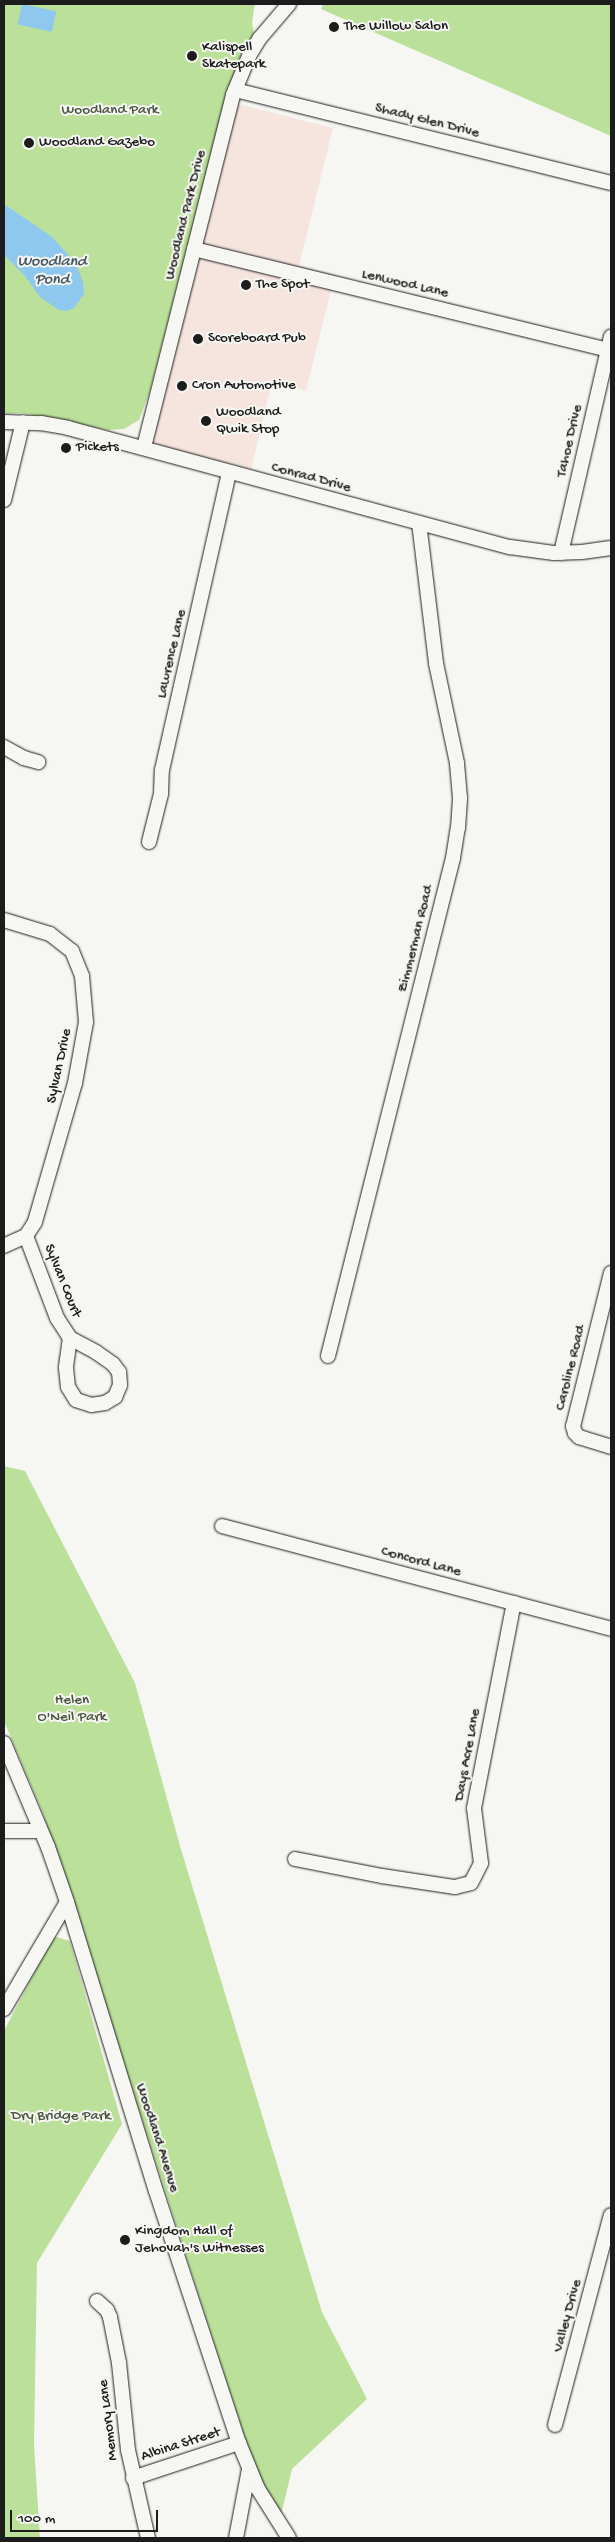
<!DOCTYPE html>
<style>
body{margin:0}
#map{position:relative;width:615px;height:2542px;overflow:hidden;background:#f6f6f2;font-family:"Gochi Hand",sans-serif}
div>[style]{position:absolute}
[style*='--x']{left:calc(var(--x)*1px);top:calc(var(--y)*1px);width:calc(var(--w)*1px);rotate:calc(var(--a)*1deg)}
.built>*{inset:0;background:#f6e5df}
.green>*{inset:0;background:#bbe09a}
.water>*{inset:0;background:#8fc8ee;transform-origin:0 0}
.roads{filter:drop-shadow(0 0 1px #1c1c1c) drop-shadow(0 0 1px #1c1c1c)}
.minor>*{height:14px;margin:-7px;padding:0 7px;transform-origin:7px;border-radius:7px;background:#f6f6f2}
.dots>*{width:14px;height:14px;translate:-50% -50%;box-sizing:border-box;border:2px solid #f6f6f2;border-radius:50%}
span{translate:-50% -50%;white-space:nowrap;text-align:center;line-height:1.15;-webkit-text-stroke:4px #f6f6f2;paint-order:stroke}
.poi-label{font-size:15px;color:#1c1c1c}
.left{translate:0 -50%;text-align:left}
.park-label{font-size:15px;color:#4c5742}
.street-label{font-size:15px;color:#1c1c1c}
.water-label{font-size:16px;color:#445866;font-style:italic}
.frame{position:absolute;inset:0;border:5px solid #1c1c1c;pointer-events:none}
.scale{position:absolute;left:10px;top:2510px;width:148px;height:22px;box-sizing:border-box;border:2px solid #1c1c1c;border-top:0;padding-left:6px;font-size:15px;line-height:18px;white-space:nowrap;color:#1c1c1c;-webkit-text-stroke:4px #f6f6f2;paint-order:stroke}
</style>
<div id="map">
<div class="built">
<div style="clip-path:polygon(234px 103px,333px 128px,299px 266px,335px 275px,306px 391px,272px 383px,251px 469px,150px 444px)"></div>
</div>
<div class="green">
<div style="clip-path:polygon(4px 4px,255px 4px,252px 22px,254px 33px,228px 88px,150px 391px,139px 420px,124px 429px,108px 430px,23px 413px,4px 414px)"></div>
<div style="clip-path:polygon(323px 4px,611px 4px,611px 136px,321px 9px)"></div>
<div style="clip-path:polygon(4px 1466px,25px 1471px,135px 1683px,180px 1846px,322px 2312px,367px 2399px,292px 2469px,281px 2515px,265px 2489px,251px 2457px,44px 1816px,4px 1721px)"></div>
<div style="clip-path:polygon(53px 1936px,70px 1941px,122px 2124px,37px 2263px,34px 2445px,40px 2538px,4px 2538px,4px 2031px)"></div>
</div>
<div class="water">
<div style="left:22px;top:4px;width:35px;height:21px;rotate:12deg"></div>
<div style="clip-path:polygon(4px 204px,52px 237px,75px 262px,83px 282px,84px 294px,74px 308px,67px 311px,59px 310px,40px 297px,25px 276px,4px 255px)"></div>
</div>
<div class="roads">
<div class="minor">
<div style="--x:235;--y:90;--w:387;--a:13.9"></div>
<div style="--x:194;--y:249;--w:426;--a:13.7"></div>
<div style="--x:4;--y:422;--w:37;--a:2"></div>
<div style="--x:41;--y:423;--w:27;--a:10"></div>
<div style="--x:68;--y:428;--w:458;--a:15.1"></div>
<div style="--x:510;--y:547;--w:44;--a:7.8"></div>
<div style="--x:554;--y:553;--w:28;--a:-2"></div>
<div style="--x:582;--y:552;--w:29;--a:-8"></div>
<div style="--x:144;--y:447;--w:363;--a:-75.8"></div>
<div style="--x:233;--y:95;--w:42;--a:-67.7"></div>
<div style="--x:249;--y:56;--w:21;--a:-59"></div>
<div style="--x:260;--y:38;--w:45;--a:-49.5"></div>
<div style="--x:4;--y:500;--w:80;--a:-76.3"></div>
<div style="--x:561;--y:553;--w:222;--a:-77"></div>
<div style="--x:4;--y:747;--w:23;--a:29"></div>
<div style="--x:24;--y:758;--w:15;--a:16"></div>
<div style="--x:149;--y:842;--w:49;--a:-76"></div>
<div style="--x:161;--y:794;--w:24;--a:-88"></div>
<div style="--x:162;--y:770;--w:304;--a:-77.3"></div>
<div style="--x:4;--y:920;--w:48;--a:16.9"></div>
<div style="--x:50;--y:934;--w:28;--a:38"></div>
<div style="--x:72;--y:951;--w:27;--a:68"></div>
<div style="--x:82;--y:976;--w:46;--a:85"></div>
<div style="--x:86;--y:1022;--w:62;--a:100.2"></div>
<div style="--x:75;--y:1083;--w:145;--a:106.1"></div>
<div style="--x:35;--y:1222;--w:17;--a:123"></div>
<div style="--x:26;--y:1236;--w:24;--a:156"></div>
<div style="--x:26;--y:1236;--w:88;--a:69.3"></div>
<div style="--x:57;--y:1318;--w:24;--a:57"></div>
<div style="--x:70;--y:1338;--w:30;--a:98"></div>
<div style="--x:66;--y:1368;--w:19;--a:84"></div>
<div style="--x:68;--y:1387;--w:15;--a:58"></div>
<div style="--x:76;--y:1400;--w:16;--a:18"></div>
<div style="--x:91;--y:1405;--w:14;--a:-8"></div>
<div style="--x:105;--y:1403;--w:12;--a:-31"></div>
<div style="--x:115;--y:1397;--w:13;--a:-67"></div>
<div style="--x:120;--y:1385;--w:13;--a:-94"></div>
<div style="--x:119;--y:1372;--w:10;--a:-127"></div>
<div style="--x:113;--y:1364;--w:21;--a:-145"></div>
<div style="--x:96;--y:1352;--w:30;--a:-152"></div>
<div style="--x:611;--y:1273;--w:158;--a:103.9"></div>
<div style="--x:573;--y:1426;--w:7;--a:74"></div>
<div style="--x:575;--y:1433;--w:6;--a:45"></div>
<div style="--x:579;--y:1437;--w:34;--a:17"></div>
<div style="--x:328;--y:1356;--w:513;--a:-75.91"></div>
<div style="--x:453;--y:858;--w:30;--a:-81"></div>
<div style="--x:458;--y:828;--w:30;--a:-86"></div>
<div style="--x:460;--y:798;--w:35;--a:-95"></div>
<div style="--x:457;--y:763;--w:102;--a:-101.9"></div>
<div style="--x:436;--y:663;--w:141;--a:-96.9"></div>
<div style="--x:222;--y:1526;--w:402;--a:14.8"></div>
<div style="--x:4;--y:1743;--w:113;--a:67.1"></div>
<div style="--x:48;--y:1847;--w:58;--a:70.9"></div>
<div style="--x:67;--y:1902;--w:302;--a:72.9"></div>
<div style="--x:156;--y:2191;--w:265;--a:71.8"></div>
<div style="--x:239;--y:2443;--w:50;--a:67.6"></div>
<div style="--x:258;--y:2489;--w:58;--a:57.7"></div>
<div style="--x:4;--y:1831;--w:36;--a:0"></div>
<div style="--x:295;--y:1859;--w:89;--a:11.1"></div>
<div style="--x:382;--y:1876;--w:74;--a:8.6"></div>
<div style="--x:455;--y:1887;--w:16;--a:-14"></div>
<div style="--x:471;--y:1883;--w:22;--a:-63"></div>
<div style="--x:481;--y:1863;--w:55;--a:-97.3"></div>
<div style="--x:474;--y:1808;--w:209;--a:-79"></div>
<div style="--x:4;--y:2009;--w:124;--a:-59.5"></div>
<div style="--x:97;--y:2301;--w:13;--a:42"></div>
<div style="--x:107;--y:2310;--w:8;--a:67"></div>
<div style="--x:110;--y:2317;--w:47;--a:78.9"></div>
<div style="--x:119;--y:2363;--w:87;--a:84.1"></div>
<div style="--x:128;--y:2450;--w:90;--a:77.2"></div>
<div style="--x:555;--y:2425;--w:217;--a:-75.1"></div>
<div style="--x:133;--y:2478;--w:112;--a:-18.3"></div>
<div style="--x:236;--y:2538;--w:70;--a:-79.3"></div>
</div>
</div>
<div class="dots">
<div style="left:334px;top:27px;background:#1c1c1c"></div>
<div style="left:192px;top:56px;background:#1c1c1c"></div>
<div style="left:29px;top:143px;background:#1c1c1c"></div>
<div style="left:246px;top:285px;background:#1c1c1c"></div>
<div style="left:198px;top:339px;background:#1c1c1c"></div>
<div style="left:182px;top:386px;background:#1c1c1c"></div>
<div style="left:206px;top:421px;background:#1c1c1c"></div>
<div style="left:66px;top:448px;background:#1c1c1c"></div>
<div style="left:125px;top:2240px;background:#1c1c1c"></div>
</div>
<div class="poi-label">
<span class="left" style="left:344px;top:27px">The Willow Salon</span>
<span class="left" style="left:202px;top:56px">Kalispell<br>Skatepark</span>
<span class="left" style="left:39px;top:143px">Woodland Gazebo</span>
<span class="left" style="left:256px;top:285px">The Spot</span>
<span class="left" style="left:208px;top:339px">Scoreboard Pub</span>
<span class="left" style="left:192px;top:386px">Cron Automotive</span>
<span class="left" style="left:216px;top:421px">Woodland<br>Qwik Stop</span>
<span class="left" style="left:76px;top:448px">Pickets</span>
<span class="left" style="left:135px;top:2240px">Kingdom Hall of<br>Jehovah's Witnesses</span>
</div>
<div class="park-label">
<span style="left:110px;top:111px">Woodland Park</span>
<span style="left:72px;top:1709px">Helen<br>O'Neil Park</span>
<span style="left:61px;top:2117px">Dry Bridge Park</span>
</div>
<div class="street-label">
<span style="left:427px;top:121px;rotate:14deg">Shady Glen Drive</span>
<span style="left:186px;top:215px;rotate:-76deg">Woodland Park Drive</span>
<span style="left:405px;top:284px;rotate:13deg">Lenwood Lane</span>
<span style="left:570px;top:441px;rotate:-77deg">Tahoe Drive</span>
<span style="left:311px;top:478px;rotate:15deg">Conrad Drive</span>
<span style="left:172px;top:654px;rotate:-77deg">Lawrence Lane</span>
<span style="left:416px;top:939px;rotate:-76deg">Zimmerman Road</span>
<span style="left:60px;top:1066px;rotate:-78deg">Sylvan Drive</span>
<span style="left:62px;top:1281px;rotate:68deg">Sylvan Court</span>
<span style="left:571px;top:1368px;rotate:-76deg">Caroline Road</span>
<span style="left:421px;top:1562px;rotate:15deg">Concord Lane</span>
<span style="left:468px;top:1755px;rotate:-80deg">Days Acre Lane</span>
<span style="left:157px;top:2138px;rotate:72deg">Woodland Avenue</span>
<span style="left:568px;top:2316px;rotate:-75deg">Valley Drive</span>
<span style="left:109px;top:2420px;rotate:-97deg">Memory Lane</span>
<span style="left:181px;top:2445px;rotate:-18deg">Albina Street</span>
</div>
<div class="water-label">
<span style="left:52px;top:272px">Woodland<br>Pond</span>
</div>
<div class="frame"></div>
<div class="scale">100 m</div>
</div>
